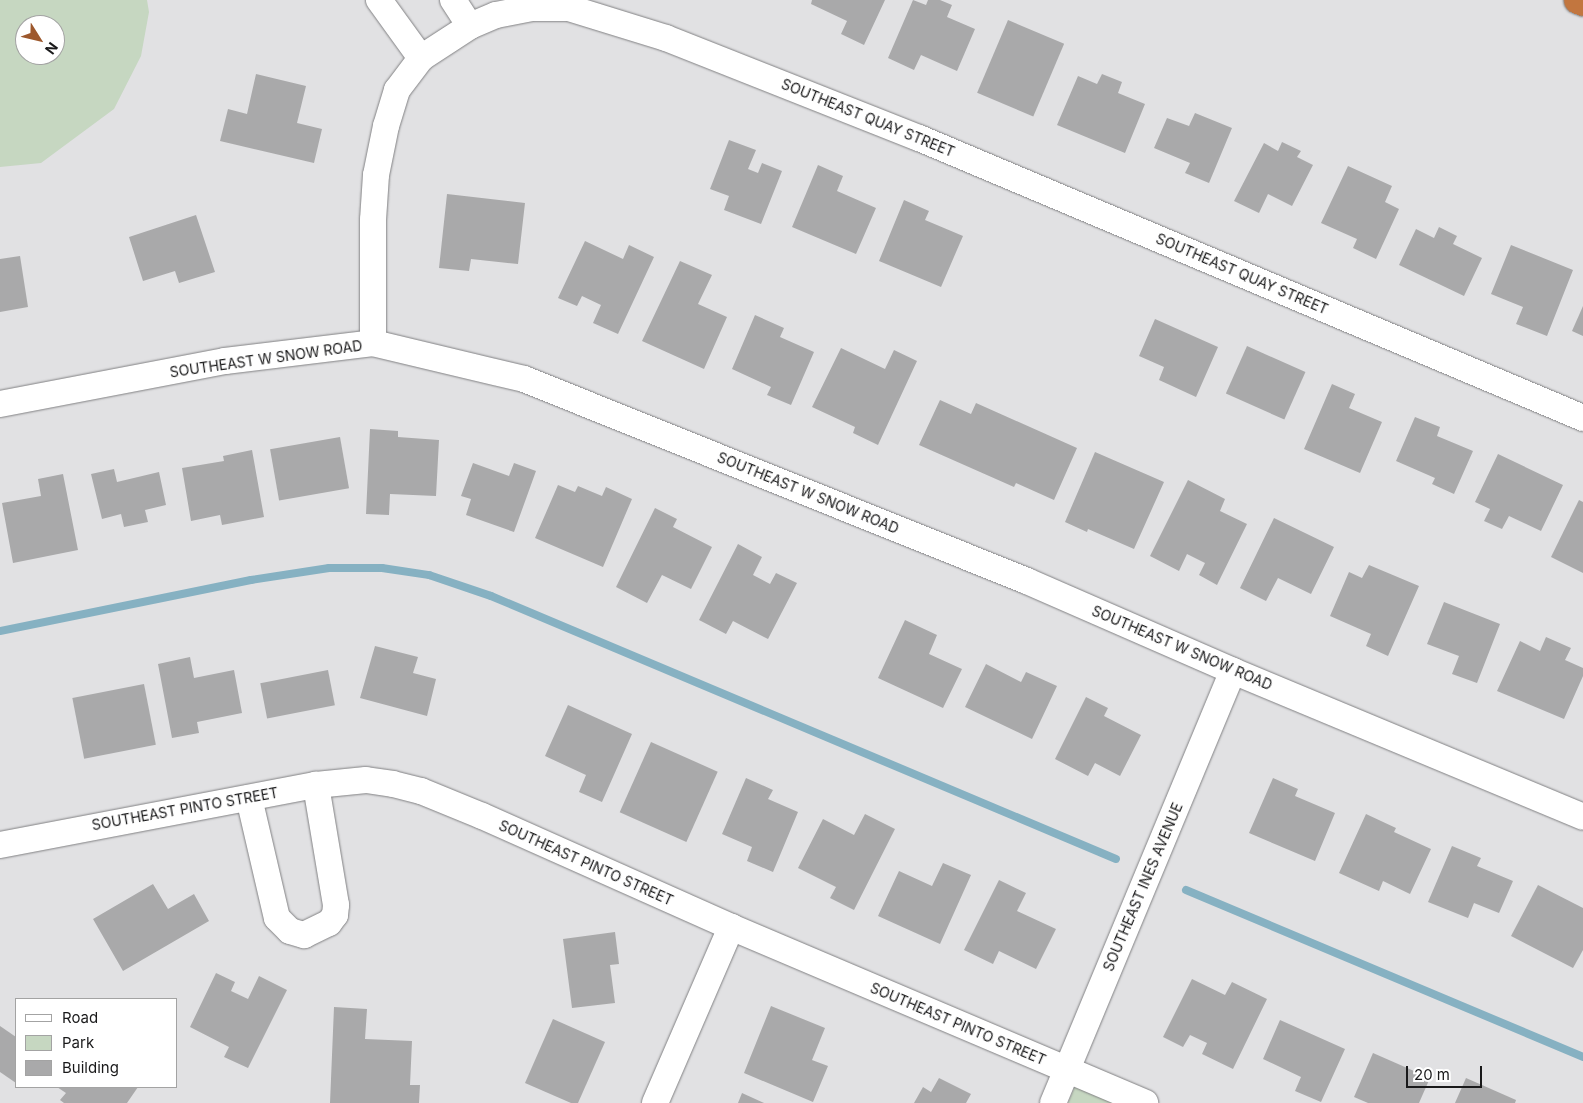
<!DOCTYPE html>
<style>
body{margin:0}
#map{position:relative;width:1583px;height:1103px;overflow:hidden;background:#e1e1e3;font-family:Inter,sans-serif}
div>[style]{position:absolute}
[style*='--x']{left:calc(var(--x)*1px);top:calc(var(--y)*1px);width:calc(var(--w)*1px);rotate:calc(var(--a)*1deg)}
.green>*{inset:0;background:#c6d7c1}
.stream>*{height:8px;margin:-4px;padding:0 4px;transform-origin:4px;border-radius:4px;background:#86b1c2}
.building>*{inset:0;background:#a9a9aa;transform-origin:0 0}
.roads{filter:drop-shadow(0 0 1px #818183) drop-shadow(0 0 1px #818183)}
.minor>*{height:26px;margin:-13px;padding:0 13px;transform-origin:13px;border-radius:13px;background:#fff}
.highway>*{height:28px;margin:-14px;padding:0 14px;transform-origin:14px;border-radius:14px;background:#c2763f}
span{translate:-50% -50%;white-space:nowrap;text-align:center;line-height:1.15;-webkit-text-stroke:4px #fff;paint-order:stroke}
.street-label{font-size:14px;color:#19191a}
.legend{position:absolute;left:15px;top:998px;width:162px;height:90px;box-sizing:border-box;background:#fff;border:1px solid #a3a3a3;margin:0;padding:6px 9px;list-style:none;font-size:15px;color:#19191a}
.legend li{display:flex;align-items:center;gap:10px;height:25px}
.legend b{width:25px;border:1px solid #a3a3a3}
.north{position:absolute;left:15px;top:15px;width:50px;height:50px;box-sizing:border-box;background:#fff;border:1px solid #a3a3a3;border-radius:50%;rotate:126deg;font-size:14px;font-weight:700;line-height:20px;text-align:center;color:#19191a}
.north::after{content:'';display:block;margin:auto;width:18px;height:22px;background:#9d582d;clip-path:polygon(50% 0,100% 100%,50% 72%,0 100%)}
.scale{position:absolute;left:1406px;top:1066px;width:76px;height:22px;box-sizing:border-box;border:2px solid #19191a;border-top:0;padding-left:6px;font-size:15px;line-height:18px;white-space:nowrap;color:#19191a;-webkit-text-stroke:4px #fff;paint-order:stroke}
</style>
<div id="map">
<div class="green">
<div style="clip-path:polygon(evenodd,0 0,147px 0,149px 12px,141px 56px,114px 109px,41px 163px,0 167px,0 0,25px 25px,55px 25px,55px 55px,25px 55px,25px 25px)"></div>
<div style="clip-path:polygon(1075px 1086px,1114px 1103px,1068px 1103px)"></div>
</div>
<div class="stream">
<div style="--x:0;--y:631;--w:256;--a:-11.5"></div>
<div style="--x:251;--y:580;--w:79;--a:-8.7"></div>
<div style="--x:329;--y:568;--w:53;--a:0"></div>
<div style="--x:382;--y:568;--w:48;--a:8.5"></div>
<div style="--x:429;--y:575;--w:65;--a:18.7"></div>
<div style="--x:491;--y:596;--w:678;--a:22.82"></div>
<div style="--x:1186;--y:890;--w:431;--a:22.8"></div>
</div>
<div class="building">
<div style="clip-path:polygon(812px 0,885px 0,864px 45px,841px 34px,847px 21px,811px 4px)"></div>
<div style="clip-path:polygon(913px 0,926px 5px,928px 0,940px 0,952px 5px,947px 17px,975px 29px,957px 71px,921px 55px,914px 70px,888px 58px)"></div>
<div style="left:1008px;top:20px;width:61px;height:79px;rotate:23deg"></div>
<div style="clip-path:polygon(256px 74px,306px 86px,297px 123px,322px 129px,314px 163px,220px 141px,228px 109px,247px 114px)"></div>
<div style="clip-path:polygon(1102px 74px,1122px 82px,1118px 93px,1145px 104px,1125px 153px,1057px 125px,1078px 76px,1097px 84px)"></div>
<div style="clip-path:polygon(1195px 113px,1232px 128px,1209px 183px,1185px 173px,1190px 163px,1154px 148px,1167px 118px,1189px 126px)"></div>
<div style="clip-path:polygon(729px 140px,756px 150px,748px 169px,758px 173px,762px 163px,782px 171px,761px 224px,724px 210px,729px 196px,710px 189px)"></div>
<div style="clip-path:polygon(1282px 142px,1301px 151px,1297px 157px,1313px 165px,1292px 206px,1268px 194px,1259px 213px,1234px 201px,1264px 143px,1278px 151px)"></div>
<div style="clip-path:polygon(818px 165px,843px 176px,837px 191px,876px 208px,856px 254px,792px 227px)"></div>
<div style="clip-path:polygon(1348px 166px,1392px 186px,1385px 202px,1399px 209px,1376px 259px,1353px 248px,1357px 239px,1321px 223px)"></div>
<div style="clip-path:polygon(447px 194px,525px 203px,518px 264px,471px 259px,469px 271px,439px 268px)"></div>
<div style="clip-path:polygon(904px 200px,929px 211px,925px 220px,963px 236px,941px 287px,879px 261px)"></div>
<div style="clip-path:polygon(196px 215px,215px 272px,179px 283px,175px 271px,143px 281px,129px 237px)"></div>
<div style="clip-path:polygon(1439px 227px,1457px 236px,1453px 244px,1482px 258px,1464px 296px,1399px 265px,1416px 229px,1434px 238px)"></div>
<div style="clip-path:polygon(585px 241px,623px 259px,629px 245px,654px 257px,618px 334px,593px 323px,601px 305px,582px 296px,577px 306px,558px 298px)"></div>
<div style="clip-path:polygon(1511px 245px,1573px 270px,1547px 336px,1516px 324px,1523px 307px,1491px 294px)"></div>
<div style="clip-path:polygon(20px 256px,28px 307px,0 312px,0 259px)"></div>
<div style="clip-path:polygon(680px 261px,712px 275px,698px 304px,727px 317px,704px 369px,642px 341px)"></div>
<div style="clip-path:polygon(1583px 306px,1583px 336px,1572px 331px)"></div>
<div style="clip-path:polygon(755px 315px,784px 328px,780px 337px,814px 352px,791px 405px,767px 395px,771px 387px,732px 369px)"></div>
<div style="clip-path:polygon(1155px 319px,1218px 347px,1196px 397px,1159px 380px,1164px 367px,1139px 356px)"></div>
<div style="left:1247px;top:346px;width:64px;height:52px;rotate:24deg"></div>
<div style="clip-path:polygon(841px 348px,885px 369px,894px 350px,917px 361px,878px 445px,853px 433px,855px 427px,812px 407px)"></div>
<div style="clip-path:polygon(1332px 384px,1355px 394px,1349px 408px,1382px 422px,1360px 473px,1304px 449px)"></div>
<div style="clip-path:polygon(940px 400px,971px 414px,976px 403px,1077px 448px,1054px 500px,1016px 483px,1014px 487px,919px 445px)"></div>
<div style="clip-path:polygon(1415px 417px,1440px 427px,1437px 436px,1473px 451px,1454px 494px,1432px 484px,1435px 478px,1396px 461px)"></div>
<div style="clip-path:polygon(370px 429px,398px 431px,398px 437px,439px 440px,436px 496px,390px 494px,389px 515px,366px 514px)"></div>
<div style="left:340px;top:437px;width:52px;height:71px;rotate:80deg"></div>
<div style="clip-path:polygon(252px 450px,264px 517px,222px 525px,220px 515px,191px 521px,182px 468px,224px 461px,223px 456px)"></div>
<div style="clip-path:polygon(1095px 452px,1164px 482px,1134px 549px,1088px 529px,1087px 532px,1065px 522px)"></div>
<div style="clip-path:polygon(1498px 454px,1563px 485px,1541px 531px,1509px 516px,1502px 529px,1484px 521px,1490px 509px,1475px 502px)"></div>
<div style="clip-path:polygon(473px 463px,509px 476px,514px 463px,536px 471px,514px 532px,466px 515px,471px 499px,461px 496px)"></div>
<div style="clip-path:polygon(114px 469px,117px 482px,159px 472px,166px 505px,145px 510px,148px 522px,124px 527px,121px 514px,102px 519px,91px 474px)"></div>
<div style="clip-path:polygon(63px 474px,78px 550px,13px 563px,2px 503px,41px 496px,38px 479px)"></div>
<div style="clip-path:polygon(1188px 480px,1225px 499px,1220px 511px,1247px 524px,1217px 585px,1199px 575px,1205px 563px,1187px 554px,1179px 571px,1150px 556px)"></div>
<div style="clip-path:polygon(558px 485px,575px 492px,578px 486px,602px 496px,606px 487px,632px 499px,603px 567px,535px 538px)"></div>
<div style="clip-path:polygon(1579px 500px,1583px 502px,1583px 573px,1551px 557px)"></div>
<div style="clip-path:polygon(655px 508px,677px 519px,673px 527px,712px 547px,691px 589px,662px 575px,647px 603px,616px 587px)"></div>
<div style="clip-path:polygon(1274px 518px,1334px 547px,1311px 594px,1278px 578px,1266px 601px,1240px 588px)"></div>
<div style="clip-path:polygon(738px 544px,762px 557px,753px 575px,770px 584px,776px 573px,797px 583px,768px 639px,733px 621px,726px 634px,699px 620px)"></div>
<div style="clip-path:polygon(1369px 565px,1419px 586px,1388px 656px,1366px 646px,1371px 634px,1330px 616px,1349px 572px,1362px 578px)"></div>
<div style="clip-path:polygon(1444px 602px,1500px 624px,1477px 683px,1452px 674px,1459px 656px,1427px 644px)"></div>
<div style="clip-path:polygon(905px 620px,937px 635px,929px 654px,962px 669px,943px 708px,878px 678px)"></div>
<div style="clip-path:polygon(1546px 637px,1571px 648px,1565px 660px,1583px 668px,1583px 676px,1564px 719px,1497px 691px,1520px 641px,1540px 651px)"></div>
<div style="clip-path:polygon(375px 646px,418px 657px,413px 673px,436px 679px,427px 716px,360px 698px)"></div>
<div style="clip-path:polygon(190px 657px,194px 678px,234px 670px,242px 713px,197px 722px,199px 733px,172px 738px,158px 664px)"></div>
<div style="clip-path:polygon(986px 664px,1021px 682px,1026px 672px,1057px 686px,1032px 739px,965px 707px)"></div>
<div style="left:328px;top:670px;width:36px;height:69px;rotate:79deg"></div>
<div style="left:144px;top:684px;width:62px;height:73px;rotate:79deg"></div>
<div style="clip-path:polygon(1086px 697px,1108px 708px,1104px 716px,1141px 735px,1120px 776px,1095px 763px,1088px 776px,1055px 759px)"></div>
<div style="clip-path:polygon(568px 705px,632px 734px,602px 802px,579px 792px,586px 775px,545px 756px)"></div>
<div style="left:651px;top:742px;width:73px;height:77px;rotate:24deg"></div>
<div style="clip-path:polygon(746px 778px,773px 790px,768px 799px,798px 812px,773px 872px,747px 861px,752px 847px,722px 834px)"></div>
<div style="clip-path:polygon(1273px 778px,1298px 789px,1295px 796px,1335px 813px,1315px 861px,1249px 833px)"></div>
<div style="clip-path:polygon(865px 814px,895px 829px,854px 910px,830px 898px,836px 887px,798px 868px,823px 819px,854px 835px)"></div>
<div style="clip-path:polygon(1366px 814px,1396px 828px,1394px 832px,1431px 849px,1410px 894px,1383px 881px,1379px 891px,1339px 873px)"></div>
<div style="clip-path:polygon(1452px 846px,1481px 858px,1477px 866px,1513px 881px,1499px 913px,1474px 903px,1468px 918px,1428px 902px)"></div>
<div style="clip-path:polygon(943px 863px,971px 875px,940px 944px,878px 916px,899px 871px,932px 886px)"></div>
<div style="clip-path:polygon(999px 880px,1026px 893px,1017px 911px,1056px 929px,1036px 969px,999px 951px,993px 964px,964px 950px)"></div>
<div style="clip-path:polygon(153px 884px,168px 909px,194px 894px,209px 921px,123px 971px,93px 919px)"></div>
<div style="clip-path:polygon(1538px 885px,1583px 908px,1583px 950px,1573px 968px,1511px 936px)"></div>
<div style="clip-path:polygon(615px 932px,619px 964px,610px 965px,615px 1003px,572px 1008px,563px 939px)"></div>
<div style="clip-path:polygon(216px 973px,235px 982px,231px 991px,248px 999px,259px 976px,287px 990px,248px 1068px,224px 1057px,229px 1047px,190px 1027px)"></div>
<div style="clip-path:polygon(1192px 979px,1225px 995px,1232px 982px,1267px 999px,1233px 1069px,1202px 1054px,1207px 1043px,1190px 1035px,1183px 1047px,1163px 1037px)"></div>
<div style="clip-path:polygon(771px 1006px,825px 1028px,812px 1060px,828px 1066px,813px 1102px,744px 1073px)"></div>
<div style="clip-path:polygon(334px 1007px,367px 1009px,365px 1039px,412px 1041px,410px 1085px,420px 1085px,419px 1103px,330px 1103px)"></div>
<div style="clip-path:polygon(553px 1019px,605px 1042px,578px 1103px,571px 1103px,525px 1083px)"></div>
<div style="clip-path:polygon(1280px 1020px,1345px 1049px,1321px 1102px,1295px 1091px,1301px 1077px,1263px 1059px)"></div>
<div style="clip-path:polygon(0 1026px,16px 1037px,16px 1083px,0 1072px)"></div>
<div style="clip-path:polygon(1373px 1053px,1430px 1078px,1419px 1103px,1368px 1103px,1354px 1097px)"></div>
<div style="clip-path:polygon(939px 1078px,971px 1094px,966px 1103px,914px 1103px,923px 1087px,931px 1092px)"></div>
<div style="clip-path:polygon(1466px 1078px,1516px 1100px,1515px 1103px,1455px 1103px)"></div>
<div style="clip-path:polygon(57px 1087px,138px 1087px,127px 1103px,64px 1103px,60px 1100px,66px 1093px)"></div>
<div style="clip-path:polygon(742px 1093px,764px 1103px,738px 1103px)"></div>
</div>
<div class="roads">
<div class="minor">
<div style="--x:379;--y:0;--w:72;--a:54.1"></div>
<div style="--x:453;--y:0;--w:31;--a:57"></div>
<div style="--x:373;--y:343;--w:123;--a:-90"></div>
<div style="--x:373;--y:220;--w:45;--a:-86.2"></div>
<div style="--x:376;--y:175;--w:50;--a:-78.5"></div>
<div style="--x:386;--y:126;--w:38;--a:-73"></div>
<div style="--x:397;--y:90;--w:40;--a:-53"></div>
<div style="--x:421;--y:58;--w:59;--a:-33.1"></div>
<div style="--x:470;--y:26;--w:28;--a:-23"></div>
<div style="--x:496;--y:15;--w:38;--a:-11"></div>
<div style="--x:533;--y:8;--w:36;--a:0"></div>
<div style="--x:569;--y:8;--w:102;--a:17.2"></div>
<div style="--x:666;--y:38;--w:272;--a:21.6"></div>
<div style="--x:919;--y:138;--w:721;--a:22.86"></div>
<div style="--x:0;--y:404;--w:229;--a:-10.8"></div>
<div style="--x:225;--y:361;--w:149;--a:-6.9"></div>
<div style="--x:373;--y:343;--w:155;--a:13.4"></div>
<div style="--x:524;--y:379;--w:542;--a:21.88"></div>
<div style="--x:1027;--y:581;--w:225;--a:23.6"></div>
<div style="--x:1233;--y:671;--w:379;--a:22.6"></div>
<div style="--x:249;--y:798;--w:123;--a:76.9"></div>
<div style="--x:277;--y:918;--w:18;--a:45"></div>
<div style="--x:290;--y:931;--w:15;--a:16"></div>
<div style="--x:304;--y:935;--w:28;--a:-26"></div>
<div style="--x:329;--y:923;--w:10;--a:-53"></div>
<div style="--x:335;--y:915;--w:10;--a:-84"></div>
<div style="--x:336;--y:905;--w:122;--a:-99.5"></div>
<div style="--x:0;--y:845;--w:322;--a:-10.8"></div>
<div style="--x:316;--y:785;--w:50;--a:-5.7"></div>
<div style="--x:366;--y:780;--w:27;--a:8"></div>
<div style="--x:393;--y:784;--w:29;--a:14"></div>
<div style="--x:421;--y:791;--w:66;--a:22.3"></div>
<div style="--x:482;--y:816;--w:273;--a:24"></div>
<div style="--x:731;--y:927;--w:450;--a:23"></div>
<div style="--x:655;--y:1103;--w:192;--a:-66.6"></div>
<div style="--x:1053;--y:1103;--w:468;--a:-67.4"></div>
</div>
<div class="highway">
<div style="--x:1578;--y:0;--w:5;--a:22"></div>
</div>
</div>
<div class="street-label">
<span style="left:868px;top:118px;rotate:22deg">SOUTHEAST QUAY STREET</span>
<span style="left:1242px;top:274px;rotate:23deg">SOUTHEAST QUAY STREET</span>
<span style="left:266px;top:359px;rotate:-8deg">SOUTHEAST W SNOW ROAD</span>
<span style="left:808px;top:493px;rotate:22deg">SOUTHEAST W SNOW ROAD</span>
<span style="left:1182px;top:648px;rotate:23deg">SOUTHEAST W SNOW ROAD</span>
<span style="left:185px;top:809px;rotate:-10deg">SOUTHEAST PINTO STREET</span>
<span style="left:586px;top:863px;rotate:24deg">SOUTHEAST PINTO STREET</span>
<span style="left:1143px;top:887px;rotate:-67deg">SOUTHEAST INES AVENUE</span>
<span style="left:958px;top:1024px;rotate:23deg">SOUTHEAST PINTO STREET</span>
</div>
<ul class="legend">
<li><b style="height:6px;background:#fff"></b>Road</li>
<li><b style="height:14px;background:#c6d7c1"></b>Park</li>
<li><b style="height:14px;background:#a9a9aa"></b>Building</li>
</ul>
<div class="north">N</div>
<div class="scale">20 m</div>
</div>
